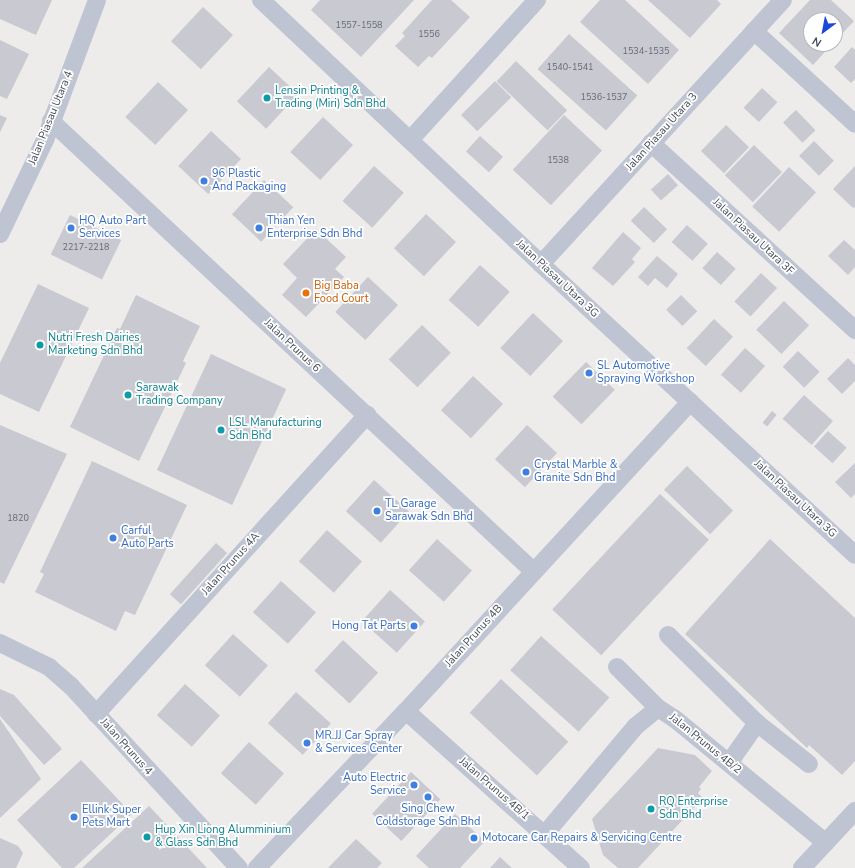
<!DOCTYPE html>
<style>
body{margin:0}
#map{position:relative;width:855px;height:868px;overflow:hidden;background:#eeebeb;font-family:"Nunito Sans",sans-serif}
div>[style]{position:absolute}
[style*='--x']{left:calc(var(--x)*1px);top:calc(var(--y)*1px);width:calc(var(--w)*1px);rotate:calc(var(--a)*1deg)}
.building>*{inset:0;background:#c8c9d1;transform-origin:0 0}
.minor>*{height:18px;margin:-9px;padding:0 9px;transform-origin:9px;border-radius:9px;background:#bec4d1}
.dots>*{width:11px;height:11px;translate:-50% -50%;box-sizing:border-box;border:2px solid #fff;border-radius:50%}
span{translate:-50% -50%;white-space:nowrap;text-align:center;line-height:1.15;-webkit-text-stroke:3.5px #fff;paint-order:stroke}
.number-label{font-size:9px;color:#656a76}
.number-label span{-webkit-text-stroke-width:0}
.culture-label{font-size:11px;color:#0d838f}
.left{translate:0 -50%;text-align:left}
.street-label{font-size:11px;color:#444b58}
.shop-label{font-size:11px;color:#366cbe}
.right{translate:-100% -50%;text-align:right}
.food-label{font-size:11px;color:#c56008}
.north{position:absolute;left:803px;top:12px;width:40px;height:40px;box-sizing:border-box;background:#fff;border:1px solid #b4b7bc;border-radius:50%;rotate:212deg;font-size:11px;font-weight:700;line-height:16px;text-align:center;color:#444b58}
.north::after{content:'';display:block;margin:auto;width:14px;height:18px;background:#1a49d9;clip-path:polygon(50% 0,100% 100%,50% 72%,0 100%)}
</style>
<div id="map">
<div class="building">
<div style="clip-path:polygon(0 0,52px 0,36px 35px,0 19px)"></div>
<div style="clip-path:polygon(320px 0,414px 0,361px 57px,311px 10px)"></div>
<div style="clip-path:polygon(432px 0,451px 0,470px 17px,432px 58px,429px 56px,418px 67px,395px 46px,405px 36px,402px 33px)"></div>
<div style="clip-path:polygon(600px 0,625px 0,679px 50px,648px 84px,580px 22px)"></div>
<div style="clip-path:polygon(648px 0,717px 0,721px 4px,690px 38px)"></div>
<div style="clip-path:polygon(810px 0,831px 0,854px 21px,835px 41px,835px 20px,811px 20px,811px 44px,832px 44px,813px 65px,779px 33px)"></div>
<div style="left:203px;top:7px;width:41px;height:47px;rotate:43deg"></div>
<div style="left:569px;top:34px;width:92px;height:47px;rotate:42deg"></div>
<div style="clip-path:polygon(0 40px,29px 54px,7px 99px,0 96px)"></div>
<div style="clip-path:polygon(852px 47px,855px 50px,855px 79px,851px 83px,834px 67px)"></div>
<div style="left:516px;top:61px;width:71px;height:28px;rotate:44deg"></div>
<div style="left:269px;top:67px;width:40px;height:47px;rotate:43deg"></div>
<div style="left:495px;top:81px;width:23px;height:48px;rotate:45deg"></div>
<div style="left:158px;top:82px;width:41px;height:48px;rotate:43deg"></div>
<div style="left:762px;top:88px;width:21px;height:27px;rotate:43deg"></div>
<div style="left:796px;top:110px;width:28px;height:18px;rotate:46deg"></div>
<div style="clip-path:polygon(0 115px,7px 118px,0 132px)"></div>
<div style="left:564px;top:115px;width:52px;height:75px;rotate:43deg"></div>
<div style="left:323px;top:117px;width:41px;height:48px;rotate:43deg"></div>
<div style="left:726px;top:125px;width:32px;height:36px;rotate:44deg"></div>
<div style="left:211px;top:131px;width:41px;height:48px;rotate:43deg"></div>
<div style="left:480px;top:136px;width:31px;height:21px;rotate:42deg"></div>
<div style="left:814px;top:141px;width:28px;height:21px;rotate:45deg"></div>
<div style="left:754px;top:145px;width:39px;height:42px;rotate:44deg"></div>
<div style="left:374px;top:166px;width:40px;height:47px;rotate:42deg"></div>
<div style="clip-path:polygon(855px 166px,855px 207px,853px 208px,833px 189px)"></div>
<div style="left:789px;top:167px;width:37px;height:54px;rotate:43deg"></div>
<div style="left:668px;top:174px;width:15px;height:23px;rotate:48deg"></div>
<div style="left:264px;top:180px;width:40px;height:47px;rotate:43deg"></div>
<div style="left:644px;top:207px;width:32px;height:19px;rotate:44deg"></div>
<div style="left:426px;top:214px;width:41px;height:47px;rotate:43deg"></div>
<div style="left:70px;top:215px;width:57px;height:44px;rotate:26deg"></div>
<div style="left:687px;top:225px;width:28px;height:23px;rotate:42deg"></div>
<div style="clip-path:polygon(316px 229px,346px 257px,335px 269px,344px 277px,306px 317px,282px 295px,297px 278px,283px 264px)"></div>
<div style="clip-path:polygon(623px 232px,641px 248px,632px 259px,635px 262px,613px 286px,592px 268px)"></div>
<div style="clip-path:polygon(844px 240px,855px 250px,855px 267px,848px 275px,828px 256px)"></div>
<div style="left:717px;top:252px;width:25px;height:22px;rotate:42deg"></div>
<div style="clip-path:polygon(657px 256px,678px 274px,667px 288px,655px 278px,648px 286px,638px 277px)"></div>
<div style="left:480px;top:265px;width:40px;height:47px;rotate:42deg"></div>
<div style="left:761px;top:273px;width:22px;height:39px;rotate:43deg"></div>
<div style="left:368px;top:277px;width:41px;height:48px;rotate:43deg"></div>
<div style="clip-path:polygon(38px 284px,89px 308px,39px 412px,0 394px,0 363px)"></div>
<div style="clip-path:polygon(136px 295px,200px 326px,183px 361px,186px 363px,139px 461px,70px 427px,117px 328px,120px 329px)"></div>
<div style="left:681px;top:295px;width:23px;height:21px;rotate:45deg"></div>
<div style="left:784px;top:301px;width:35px;height:40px;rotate:44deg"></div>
<div style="left:533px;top:313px;width:41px;height:48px;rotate:43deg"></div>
<div style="left:714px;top:319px;width:26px;height:40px;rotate:43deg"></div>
<div style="left:422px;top:325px;width:40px;height:48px;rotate:44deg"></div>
<div style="left:745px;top:348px;width:27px;height:36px;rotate:42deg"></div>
<div style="left:798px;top:351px;width:30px;height:22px;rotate:44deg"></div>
<div style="left:211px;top:354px;width:83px;height:128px;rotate:25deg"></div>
<div style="clip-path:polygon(848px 358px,855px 365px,855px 381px,842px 394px,827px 379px)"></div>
<div style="left:586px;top:362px;width:40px;height:48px;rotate:44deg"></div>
<div style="left:473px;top:376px;width:41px;height:47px;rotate:43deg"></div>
<div style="left:804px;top:395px;width:39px;height:32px;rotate:42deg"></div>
<div style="left:772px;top:411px;width:6px;height:15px;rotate:39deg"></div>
<div style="clip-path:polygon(0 425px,67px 454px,4px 584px,0 582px)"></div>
<div style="left:527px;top:425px;width:41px;height:47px;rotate:43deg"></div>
<div style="left:828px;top:431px;width:25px;height:21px;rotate:42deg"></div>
<div style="clip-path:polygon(92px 461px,187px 505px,135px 615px,125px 611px,116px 631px,35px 592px,44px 574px,40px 572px)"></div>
<div style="clip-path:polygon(855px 463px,855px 494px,851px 498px,835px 482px)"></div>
<div style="left:687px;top:466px;width:64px;height:33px;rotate:44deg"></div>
<div style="left:374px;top:480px;width:47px;height:42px;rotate:42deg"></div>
<div style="left:660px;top:494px;width:67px;height:158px;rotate:43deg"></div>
<div style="left:327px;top:530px;width:47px;height:42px;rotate:42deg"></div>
<div style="left:437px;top:539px;width:47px;height:42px;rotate:42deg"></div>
<div style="clip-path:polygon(770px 539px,855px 618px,855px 761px,842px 775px,809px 745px,807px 748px,685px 634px)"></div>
<div style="left:216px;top:543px;width:15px;height:69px;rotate:42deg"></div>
<div style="left:281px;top:581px;width:47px;height:42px;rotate:42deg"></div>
<div style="left:390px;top:590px;width:47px;height:42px;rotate:42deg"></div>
<div style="left:233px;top:634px;width:47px;height:42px;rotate:42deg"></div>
<div style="left:541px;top:636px;width:92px;height:46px;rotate:42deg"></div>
<div style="left:343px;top:640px;width:48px;height:42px;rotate:43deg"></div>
<div style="left:501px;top:679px;width:92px;height:46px;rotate:43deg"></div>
<div style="left:185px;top:684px;width:47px;height:42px;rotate:42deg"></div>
<div style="clip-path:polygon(0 689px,14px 695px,62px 749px,44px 765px,0 716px)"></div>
<div style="left:296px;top:692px;width:47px;height:42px;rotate:42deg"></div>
<div style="clip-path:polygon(0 719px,41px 779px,0 818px)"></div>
<div style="left:249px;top:742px;width:47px;height:42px;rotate:42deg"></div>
<div style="clip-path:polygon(658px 748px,695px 755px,712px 771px,699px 787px,701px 789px,698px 793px,703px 798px,638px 868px,618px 868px,603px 855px,592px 819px)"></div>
<div style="clip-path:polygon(81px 760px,132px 814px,74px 868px,62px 868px,17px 820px)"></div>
<div style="left:411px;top:772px;width:40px;height:57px;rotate:43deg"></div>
<div style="clip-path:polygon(149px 806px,207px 868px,82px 868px)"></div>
<div style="clip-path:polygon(455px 814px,485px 841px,460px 868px,429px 868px,416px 856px)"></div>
<div style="clip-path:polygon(0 838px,18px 846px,23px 853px,16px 868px,0 868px)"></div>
<div style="clip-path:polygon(356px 839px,382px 863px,377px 868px,328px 868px)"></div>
<div style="clip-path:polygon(500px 857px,512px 868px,490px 868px)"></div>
</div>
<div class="minor">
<div style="--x:261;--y:0;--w:385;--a:43.3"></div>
<div style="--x:541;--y:264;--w:428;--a:42.8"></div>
<div style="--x:754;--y:31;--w:137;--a:42.6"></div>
<div style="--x:51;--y:121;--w:659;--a:43.03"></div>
<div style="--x:410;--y:140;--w:189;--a:-47.8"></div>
<div style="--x:651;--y:143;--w:277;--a:42.5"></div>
<div style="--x:0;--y:234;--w:104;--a:-64.4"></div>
<div style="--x:45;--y:140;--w:149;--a:-69.6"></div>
<div style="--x:541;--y:264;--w:358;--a:-47.5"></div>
<div style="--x:668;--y:635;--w:125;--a:44.7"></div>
<div style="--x:757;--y:723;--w:66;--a:38.3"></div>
<div style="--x:0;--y:643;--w:55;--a:26.1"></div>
<div style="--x:49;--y:667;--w:28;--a:41"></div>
<div style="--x:70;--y:685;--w:249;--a:47.3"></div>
<div style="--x:617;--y:667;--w:58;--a:45"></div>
<div style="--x:406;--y:711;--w:235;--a:41.9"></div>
<div style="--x:96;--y:714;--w:404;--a:-47.8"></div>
<div style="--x:729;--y:763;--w:49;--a:-55"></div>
<div style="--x:545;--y:834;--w:141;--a:-49.9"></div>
<div style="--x:636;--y:726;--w:28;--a:-39"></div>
<div style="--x:658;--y:708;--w:20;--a:33"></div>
<div style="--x:675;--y:719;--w:195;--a:39.4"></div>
<div style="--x:257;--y:868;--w:216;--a:-46.5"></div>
<div style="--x:406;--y:711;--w:420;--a:-47.4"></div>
<div style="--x:802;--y:868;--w:78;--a:-47.1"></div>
</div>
<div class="dots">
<div style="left:267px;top:98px;background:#0f9aa8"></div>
<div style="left:204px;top:181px;background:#3f7fe0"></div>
<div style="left:71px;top:228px;background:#3f7fe0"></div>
<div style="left:259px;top:228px;background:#3f7fe0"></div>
<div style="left:306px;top:293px;background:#e8710a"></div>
<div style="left:40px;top:345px;background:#0f9aa8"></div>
<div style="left:589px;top:373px;background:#3f7fe0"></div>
<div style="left:128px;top:395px;background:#0f9aa8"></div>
<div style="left:221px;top:430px;background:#0f9aa8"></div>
<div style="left:526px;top:472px;background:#3f7fe0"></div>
<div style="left:377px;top:511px;background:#3f7fe0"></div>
<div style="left:113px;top:538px;background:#3f7fe0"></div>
<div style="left:414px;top:626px;background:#3f7fe0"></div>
<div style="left:307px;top:743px;background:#3f7fe0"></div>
<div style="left:414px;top:785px;background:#3f7fe0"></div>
<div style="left:428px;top:797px;background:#3f7fe0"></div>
<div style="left:651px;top:809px;background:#0f9aa8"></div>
<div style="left:74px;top:817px;background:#3f7fe0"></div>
<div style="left:147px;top:837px;background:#0f9aa8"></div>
<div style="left:474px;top:838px;background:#3f7fe0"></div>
</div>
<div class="number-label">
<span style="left:359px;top:25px">1557-1558</span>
<span style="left:429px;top:34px">1556</span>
<span style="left:646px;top:51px">1534-1535</span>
<span style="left:570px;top:67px">1540-1541</span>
<span style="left:604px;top:97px">1536-1537</span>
<span style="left:558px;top:160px">1538</span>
<span style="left:86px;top:247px">2217-2218</span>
<span style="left:18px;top:518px">1820</span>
</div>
<div class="culture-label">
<span class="left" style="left:275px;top:98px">Lensin Printing &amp;<br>Trading (Miri) Sdn Bhd</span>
<span class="left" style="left:48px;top:345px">Nutri Fresh Dairies<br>Marketing Sdn Bhd</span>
<span class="left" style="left:136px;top:395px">Sarawak<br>Trading Company</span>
<span class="left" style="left:229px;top:430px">LSL Manufacturing<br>Sdn Bhd</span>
<span class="left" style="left:659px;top:809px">RQ Enterprise<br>Sdn Bhd</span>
<span class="left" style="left:155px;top:837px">Hup Xin Liong Alumminium<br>&amp; Glass Sdn Bhd</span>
</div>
<div class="street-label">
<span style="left:51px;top:118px;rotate:-68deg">Jalan Piasau Utara 4</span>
<span style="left:662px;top:132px;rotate:-48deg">Jalan Piasau Utara 3</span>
<span style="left:753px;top:237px;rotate:43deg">Jalan Piasau Utara 3F</span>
<span style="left:557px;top:279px;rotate:43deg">Jalan Piasau Utara 3G</span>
<span style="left:292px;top:346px;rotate:43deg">Jalan Prunus 6</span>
<span style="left:795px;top:499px;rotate:43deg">Jalan Piasau Utara 3G</span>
<span style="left:231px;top:564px;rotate:-48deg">Jalan Prunus 4A</span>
<span style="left:474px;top:636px;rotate:-48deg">Jalan Prunus 4B</span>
<span style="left:705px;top:744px;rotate:39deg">Jalan Prunus 4B/2</span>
<span style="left:126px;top:747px;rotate:48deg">Jalan Prunus 4</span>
<span style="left:494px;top:789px;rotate:41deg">Jalan Prunus 4B/1</span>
</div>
<div class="shop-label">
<span class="left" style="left:212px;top:181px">96 Plastic<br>And Packaging</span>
<span class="left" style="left:79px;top:228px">HQ Auto Part<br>Services</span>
<span class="left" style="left:267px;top:228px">Thian Yen<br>Enterprise Sdn Bhd</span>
<span class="left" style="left:597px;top:373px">SL Automotive<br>Spraying Workshop</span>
<span class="left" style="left:534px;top:472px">Crystal Marble &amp;<br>Granite Sdn Bhd</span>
<span class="left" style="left:385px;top:511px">TL Garage<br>Sarawak Sdn Bhd</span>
<span class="left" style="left:121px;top:538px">Carful<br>Auto Parts</span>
<span class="right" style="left:406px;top:626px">Hong Tat Parts</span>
<span class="left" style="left:315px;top:743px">MR.JJ Car Spray<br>&amp; Services Center</span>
<span class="right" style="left:406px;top:785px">Auto Electric<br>Service</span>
<span style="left:428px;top:816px">Sing Chew<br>Coldstorage Sdn Bhd</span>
<span class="left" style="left:82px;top:817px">Ellink Super<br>Pets Mart</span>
<span class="left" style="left:482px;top:838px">Motocare Car Repairs &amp; Servicing Centre</span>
</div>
<div class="food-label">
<span class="left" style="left:314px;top:293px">Big Baba<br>Food Court</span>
</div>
<div class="north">N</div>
</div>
